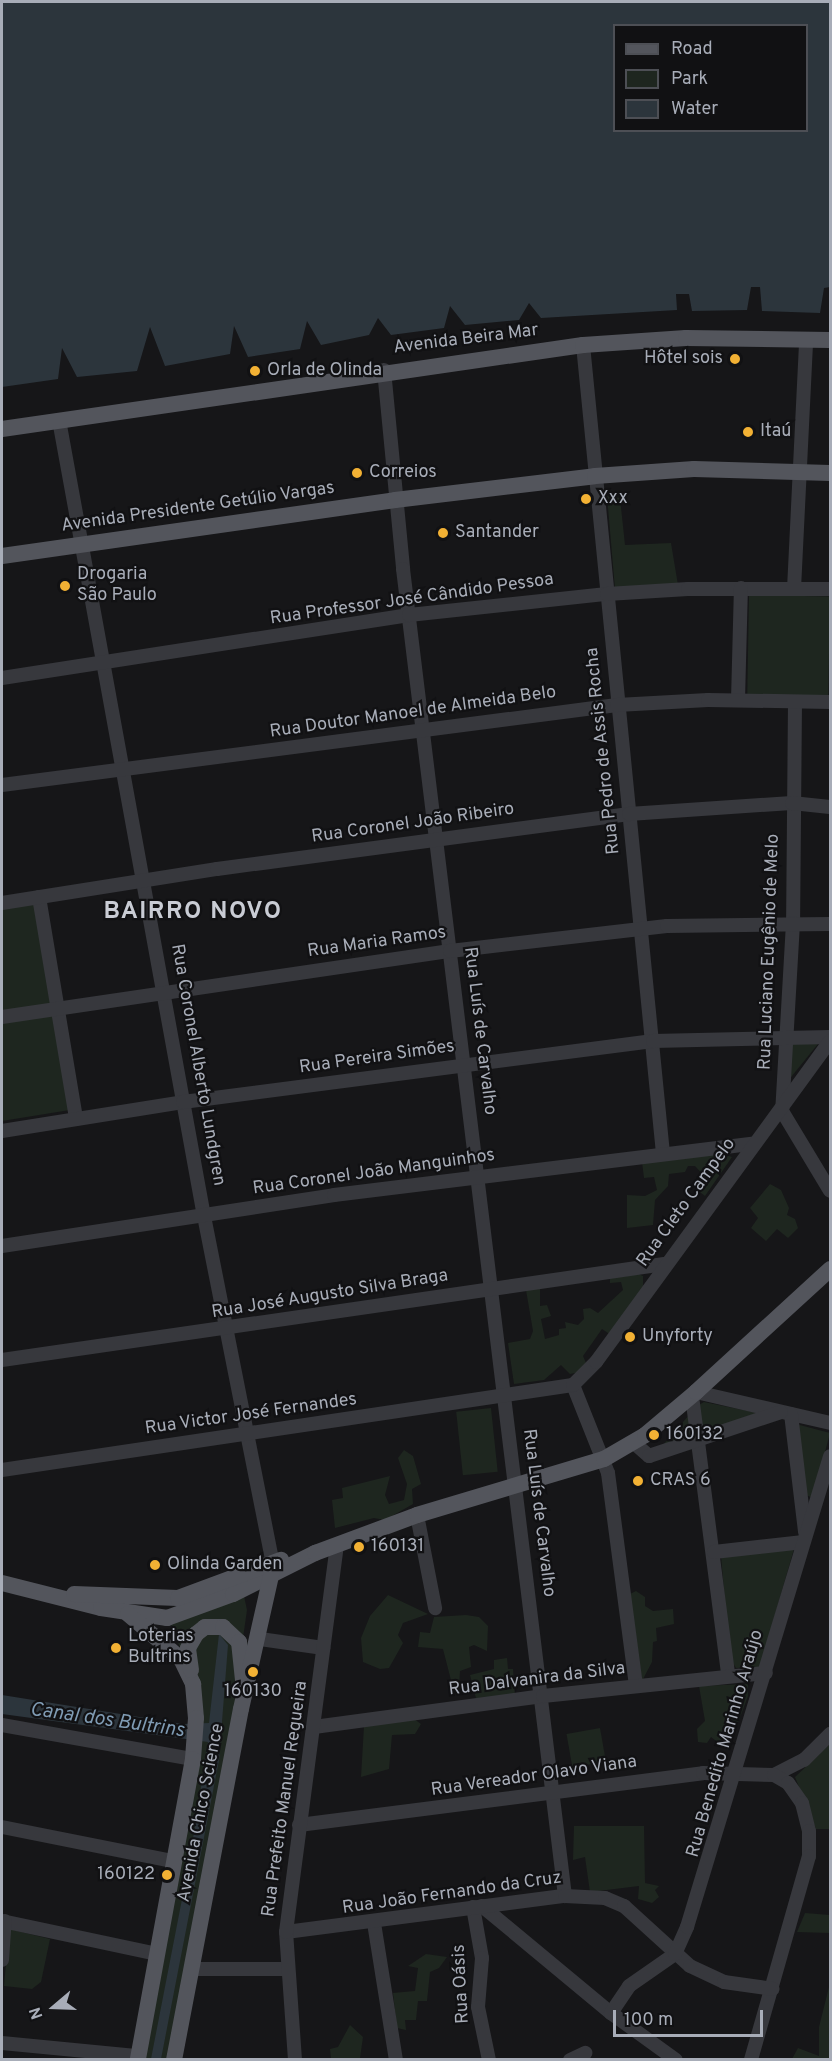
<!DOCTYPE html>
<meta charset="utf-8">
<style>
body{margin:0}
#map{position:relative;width:832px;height:2061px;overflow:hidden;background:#161618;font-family:Overpass,sans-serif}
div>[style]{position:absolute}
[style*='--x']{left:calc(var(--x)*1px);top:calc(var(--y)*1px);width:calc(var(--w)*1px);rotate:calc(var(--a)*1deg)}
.green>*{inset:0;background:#1e261f;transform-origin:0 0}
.water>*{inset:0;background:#2c353c}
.minor>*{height:14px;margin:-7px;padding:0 7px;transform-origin:7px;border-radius:7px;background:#37383d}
.major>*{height:16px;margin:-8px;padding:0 8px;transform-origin:8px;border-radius:8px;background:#53555c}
.dots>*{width:16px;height:16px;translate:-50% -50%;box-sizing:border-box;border:3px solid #111113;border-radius:50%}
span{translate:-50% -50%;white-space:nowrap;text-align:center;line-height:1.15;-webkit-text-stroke:4.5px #111113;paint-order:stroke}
.street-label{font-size:18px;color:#a8adb8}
.poi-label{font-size:18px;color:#a8adb8}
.right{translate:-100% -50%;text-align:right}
.left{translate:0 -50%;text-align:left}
.water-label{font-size:20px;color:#7f9bb3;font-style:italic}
.district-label{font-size:24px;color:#c9ccd4;font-weight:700;letter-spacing:1.5px}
.frame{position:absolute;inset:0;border:3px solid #a8adb8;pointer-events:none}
.legend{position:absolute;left:613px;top:24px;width:195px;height:108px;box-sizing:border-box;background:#111113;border:2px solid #4d4f55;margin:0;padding:8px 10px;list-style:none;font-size:18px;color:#a8adb8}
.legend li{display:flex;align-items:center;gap:12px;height:30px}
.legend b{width:30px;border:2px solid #4d4f55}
.north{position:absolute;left:24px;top:1977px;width:60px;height:60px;-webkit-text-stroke:4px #111113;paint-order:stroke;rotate:251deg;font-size:16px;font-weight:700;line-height:24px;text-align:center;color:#a8adb8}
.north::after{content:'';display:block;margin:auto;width:21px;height:27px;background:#a8adb8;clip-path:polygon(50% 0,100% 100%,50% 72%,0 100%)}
.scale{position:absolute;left:613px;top:2010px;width:150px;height:27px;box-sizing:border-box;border:3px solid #a8adb8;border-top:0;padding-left:8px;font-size:18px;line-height:21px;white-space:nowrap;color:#a8adb8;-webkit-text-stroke:4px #111113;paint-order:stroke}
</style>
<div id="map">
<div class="green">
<div style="clip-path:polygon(607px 496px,620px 498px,625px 545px,671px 543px,678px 585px,615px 589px)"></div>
<div style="left:749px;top:595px;width:81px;height:100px;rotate:1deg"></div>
<div style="clip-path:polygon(37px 902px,76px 1109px,2px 1121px,2px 907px)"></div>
<div style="clip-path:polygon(789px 1039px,822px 1039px,783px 1087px)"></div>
<div style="clip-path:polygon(722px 1154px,732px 1157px,705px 1196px,696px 1189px,706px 1178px,695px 1166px,688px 1166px,685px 1172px,669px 1174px,668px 1186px,655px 1200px,653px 1225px,627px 1228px,627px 1195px,645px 1196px,657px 1190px,654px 1177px,644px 1178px,642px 1162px)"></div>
<div style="clip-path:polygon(770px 1184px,781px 1190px,789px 1208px,787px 1215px,795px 1219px,798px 1228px,788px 1238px,777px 1229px,766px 1241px,751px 1228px,758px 1218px,750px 1208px)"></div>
<div style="clip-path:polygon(621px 1273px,624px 1277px,636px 1273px,643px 1276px,643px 1294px,611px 1335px,602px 1329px,583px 1356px,589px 1370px,570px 1374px,561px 1365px,544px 1380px,514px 1384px,508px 1343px,530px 1339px,533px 1331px,526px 1290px,540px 1286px,540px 1306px,547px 1305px,551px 1316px,541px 1319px,545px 1339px,559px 1335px,559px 1329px,566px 1328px,565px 1322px,578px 1325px,584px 1319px,583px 1309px,590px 1308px,598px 1313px,623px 1290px,621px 1282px,610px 1283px,610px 1277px)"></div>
<div style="clip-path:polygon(704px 1402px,763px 1414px,662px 1446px,697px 1406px)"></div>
<div style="left:491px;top:1408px;width:64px;height:35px;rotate:84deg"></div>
<div style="clip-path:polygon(796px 1424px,830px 1433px,813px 1498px,806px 1495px)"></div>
<div style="clip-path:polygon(404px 1450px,413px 1456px,421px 1484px,412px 1489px,413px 1504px,385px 1520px,374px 1518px,335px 1528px,332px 1500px,343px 1498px,342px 1488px,390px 1476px,385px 1495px,389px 1504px,404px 1500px,407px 1484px,398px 1458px)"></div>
<div style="clip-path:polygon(794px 1549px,760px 1667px,736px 1668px,730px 1658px,721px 1556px)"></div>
<div style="clip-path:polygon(636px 1591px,645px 1597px,645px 1606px,653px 1611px,673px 1609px,674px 1624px,656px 1628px,657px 1641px,653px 1642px,652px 1662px,642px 1681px,630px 1594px)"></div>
<div style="clip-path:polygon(388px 1595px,428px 1614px,403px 1623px,398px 1635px,403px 1643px,389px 1668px,380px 1669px,363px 1662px,361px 1638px,370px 1616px)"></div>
<div style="clip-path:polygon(244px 1596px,247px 1610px,243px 1638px,196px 1624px,184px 1635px,183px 1655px,170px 1622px)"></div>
<div style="clip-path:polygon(466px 1615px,479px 1617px,488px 1626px,487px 1651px,474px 1645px,469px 1647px,471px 1667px,460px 1671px,459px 1687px,453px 1688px,443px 1649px,418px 1647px,420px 1632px,430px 1633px,434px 1617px)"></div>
<div style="clip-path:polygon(205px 1631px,231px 1637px,239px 1683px,171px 2059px,142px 2060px,189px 1801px,191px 1652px)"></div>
<div style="clip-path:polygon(507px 1658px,508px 1669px,513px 1669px,515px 1697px,477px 1702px,470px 1675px,494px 1669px,494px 1660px)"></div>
<div style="clip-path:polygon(748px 1684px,748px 1696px,728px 1750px,711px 1737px,707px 1743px,698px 1742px,697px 1729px,705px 1721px,699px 1686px)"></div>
<div style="clip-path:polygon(414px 1719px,421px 1724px,415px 1734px,392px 1735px,389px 1769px,361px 1777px,364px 1726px)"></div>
<div style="left:600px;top:1728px;width:34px;height:34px;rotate:80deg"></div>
<div style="clip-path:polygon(830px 1744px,830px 1829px,816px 1829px,795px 1777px)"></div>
<div style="clip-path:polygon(574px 1826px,644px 1826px,645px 1883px,659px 1886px,655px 1890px,659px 1897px,652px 1903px,638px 1899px,639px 1886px,590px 1892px,585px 1857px,573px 1860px)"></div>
<div style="clip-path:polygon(805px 1913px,830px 1915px,830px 1933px,797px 1932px)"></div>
<div style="clip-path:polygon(9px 1929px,50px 1939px,41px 1982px,32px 1989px,4px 1986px)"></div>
<div style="clip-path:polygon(426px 1954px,447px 1957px,439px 1968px,430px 1972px,427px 2001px,418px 2001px,416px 2020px,405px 2020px,406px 2030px,397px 2028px,393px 1993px,415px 1991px,418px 1968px,408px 1966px)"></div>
<div style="clip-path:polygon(830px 1983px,830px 2059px,792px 2059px,798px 2048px,819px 2056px,819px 2027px)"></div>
<div style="clip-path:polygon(350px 2025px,363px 2037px,360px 2058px,331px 2059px,330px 2049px,338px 2047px)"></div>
</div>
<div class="water">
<div style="clip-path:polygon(evenodd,2px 2px,830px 2px,830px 287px,824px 288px,820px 313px,762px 311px,760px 287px,751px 287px,747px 310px,692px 311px,689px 294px,676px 294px,677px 310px,541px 318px,529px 303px,519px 320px,465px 325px,450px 306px,444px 328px,391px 335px,378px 318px,369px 335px,321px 345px,307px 321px,300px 349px,248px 357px,234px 326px,230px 354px,165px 366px,150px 327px,137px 371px,77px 377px,62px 348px,58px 379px,2px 387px,2px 2px,614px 26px,806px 26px,806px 130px,614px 130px,614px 26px)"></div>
<div style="clip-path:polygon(219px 1634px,228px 1645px,219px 1760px,161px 2059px,151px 2059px,190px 1858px,208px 1742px,2px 1714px,2px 1695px,183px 1724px,209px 1723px)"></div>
</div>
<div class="minor">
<div style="--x:583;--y:345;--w:812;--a:84.35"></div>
<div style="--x:384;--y:370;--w:200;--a:84.5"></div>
<div style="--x:403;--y:569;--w:1337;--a:83.04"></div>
<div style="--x:59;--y:420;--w:809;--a:79.68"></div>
<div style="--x:204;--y:1216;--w:354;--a:78.8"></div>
<div style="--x:794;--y:589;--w:249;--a:-87.2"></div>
<div style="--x:2;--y:678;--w:412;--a:-8.8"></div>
<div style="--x:409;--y:615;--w:199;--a:-6.1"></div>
<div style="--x:607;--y:594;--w:81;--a:-3.5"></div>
<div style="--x:688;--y:589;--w:142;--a:0"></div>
<div style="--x:738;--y:700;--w:112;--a:-88.5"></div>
<div style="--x:795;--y:702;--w:221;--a:90.5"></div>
<div style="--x:793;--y:923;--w:188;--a:93.3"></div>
<div style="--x:782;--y:1111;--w:93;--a:59"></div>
<div style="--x:2;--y:785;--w:620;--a:-7.41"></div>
<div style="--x:617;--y:705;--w:91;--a:-3.1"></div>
<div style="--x:708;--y:700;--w:122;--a:0.9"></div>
<div style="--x:39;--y:897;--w:225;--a:80.5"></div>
<div style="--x:2;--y:903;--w:218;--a:-9"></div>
<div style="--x:217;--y:869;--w:416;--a:-7.6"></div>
<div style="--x:629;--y:814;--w:163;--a:-3.9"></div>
<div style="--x:792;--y:803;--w:38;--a:6"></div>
<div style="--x:2;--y:1017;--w:453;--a:-8.4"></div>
<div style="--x:450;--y:951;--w:218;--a:-6.6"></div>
<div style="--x:667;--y:926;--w:163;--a:-0.7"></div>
<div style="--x:2;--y:1131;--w:183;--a:-9.1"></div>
<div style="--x:183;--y:1102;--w:474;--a:-7.4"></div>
<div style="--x:653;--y:1041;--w:177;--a:-1.3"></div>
<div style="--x:2;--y:1246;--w:336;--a:-8.7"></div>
<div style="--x:334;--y:1195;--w:421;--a:-7"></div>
<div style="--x:2;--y:1360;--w:669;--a:-8.25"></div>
<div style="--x:573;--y:1385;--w:95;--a:68.3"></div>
<div style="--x:608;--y:1473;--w:214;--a:82.5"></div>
<div style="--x:696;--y:1392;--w:138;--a:13"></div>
<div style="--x:692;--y:1396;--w:281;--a:82.6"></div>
<div style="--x:791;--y:1414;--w:119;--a:83.2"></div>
<div style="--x:634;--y:1443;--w:20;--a:41"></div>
<div style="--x:649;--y:1456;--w:139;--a:-18.4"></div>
<div style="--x:2;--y:1470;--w:577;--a:-8.47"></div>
<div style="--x:573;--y:1385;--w:33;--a:-45"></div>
<div style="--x:596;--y:1362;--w:397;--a:-53.9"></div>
<div style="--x:417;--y:1515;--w:95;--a:79"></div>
<div style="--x:714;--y:1552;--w:90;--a:-6.4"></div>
<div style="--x:260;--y:1639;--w:64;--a:8.1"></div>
<div style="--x:2;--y:1725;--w:194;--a:10.1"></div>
<div style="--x:314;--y:1727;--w:231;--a:-7.7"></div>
<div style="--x:543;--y:1696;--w:224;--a:-5.9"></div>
<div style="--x:774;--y:1775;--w:34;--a:-27"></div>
<div style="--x:804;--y:1760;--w:37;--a:-45"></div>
<div style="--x:299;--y:1825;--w:407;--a:-7.3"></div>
<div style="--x:703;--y:1773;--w:71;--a:1.6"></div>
<div style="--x:774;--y:1775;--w:16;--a:30"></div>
<div style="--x:788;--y:1783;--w:24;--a:55"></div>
<div style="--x:802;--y:1803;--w:29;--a:76"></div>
<div style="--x:809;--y:1831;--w:25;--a:90"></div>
<div style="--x:809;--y:1856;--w:212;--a:105.9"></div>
<div style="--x:2;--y:1827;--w:173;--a:11.3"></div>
<div style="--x:482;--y:1906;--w:168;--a:39.7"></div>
<div style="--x:611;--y:2013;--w:80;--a:35.9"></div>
<div style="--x:473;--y:1907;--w:52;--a:80"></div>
<div style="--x:482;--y:1958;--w:49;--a:94.7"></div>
<div style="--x:478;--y:2007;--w:54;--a:78.3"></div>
<div style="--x:2;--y:1921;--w:158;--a:12"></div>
<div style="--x:374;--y:1923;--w:139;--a:80.9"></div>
<div style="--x:286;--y:1932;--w:281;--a:-7.4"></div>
<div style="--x:565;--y:1896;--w:40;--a:2.9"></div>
<div style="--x:605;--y:1898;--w:21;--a:23"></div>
<div style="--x:624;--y:1906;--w:89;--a:42.3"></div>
<div style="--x:690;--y:1966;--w:38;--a:25"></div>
<div style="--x:724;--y:1982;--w:49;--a:8.1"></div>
<div style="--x:2;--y:1960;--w:39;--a:-86"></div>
<div style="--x:193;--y:1969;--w:95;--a:0"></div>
<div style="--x:611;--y:2013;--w:32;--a:-56"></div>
<div style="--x:629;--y:1986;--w:56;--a:-34.8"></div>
<div style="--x:675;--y:1954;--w:30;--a:-66"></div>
<div style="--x:687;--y:1927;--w:492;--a:-73.1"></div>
<div style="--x:2;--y:2043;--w:137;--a:5.5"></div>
<div style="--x:295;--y:2060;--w:128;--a:-94"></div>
<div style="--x:286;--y:1932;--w:390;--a:-82.5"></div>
<div style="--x:570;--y:2060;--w:17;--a:-25"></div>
</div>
<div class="major">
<div style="--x:2;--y:429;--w:587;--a:-8.23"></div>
<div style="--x:583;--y:345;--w:103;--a:-3.9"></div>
<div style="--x:686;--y:338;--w:144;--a:0.8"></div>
<div style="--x:2;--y:556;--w:397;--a:-8.1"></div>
<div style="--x:395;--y:500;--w:201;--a:-6.8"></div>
<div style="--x:595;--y:476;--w:99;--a:-4"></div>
<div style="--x:694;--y:469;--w:136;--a:1.7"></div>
<div style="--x:2;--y:1583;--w:102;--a:14.2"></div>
<div style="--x:101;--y:1608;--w:67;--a:8.6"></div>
<div style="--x:167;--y:1618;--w:70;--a:-20"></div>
<div style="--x:233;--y:1594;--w:92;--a:-26.6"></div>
<div style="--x:315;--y:1553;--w:109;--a:-20.4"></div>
<div style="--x:417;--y:1515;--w:195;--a:-16.7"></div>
<div style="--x:604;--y:1459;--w:48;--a:-30.3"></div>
<div style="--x:645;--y:1435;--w:67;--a:-40.1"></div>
<div style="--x:696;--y:1392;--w:182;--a:-42.5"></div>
<div style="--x:74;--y:1594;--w:104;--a:2.2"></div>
<div style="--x:178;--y:1598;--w:110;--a:-20.3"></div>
<div style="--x:128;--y:1614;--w:70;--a:40.3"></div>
<div style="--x:181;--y:1659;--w:28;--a:64"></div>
<div style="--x:193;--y:1684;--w:34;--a:85"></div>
<div style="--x:196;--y:1718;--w:41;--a:94.2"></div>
<div style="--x:193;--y:1759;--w:306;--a:100.4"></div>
<div style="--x:191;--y:1670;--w:22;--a:-98"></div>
<div style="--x:188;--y:1648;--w:16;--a:-60"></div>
<div style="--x:196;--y:1634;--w:11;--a:-38"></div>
<div style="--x:205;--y:1627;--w:18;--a:0"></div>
<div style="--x:223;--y:1627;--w:22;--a:43"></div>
<div style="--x:239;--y:1642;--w:39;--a:84"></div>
<div style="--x:174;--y:2060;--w:357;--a:-79.2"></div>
<div style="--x:241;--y:1709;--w:146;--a:-77.3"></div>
</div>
<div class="dots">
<div style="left:735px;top:359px;background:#f2b134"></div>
<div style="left:255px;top:371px;background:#f2b134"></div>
<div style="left:748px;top:432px;background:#f2b134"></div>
<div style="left:357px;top:473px;background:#f2b134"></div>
<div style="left:586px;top:499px;background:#f2b134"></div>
<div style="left:443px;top:533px;background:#f2b134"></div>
<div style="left:65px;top:586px;background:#f2b134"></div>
<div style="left:630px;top:1337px;background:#f2b134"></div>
<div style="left:654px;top:1435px;background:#f2b134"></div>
<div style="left:638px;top:1481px;background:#f2b134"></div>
<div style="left:359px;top:1547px;background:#f2b134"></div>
<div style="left:155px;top:1565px;background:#f2b134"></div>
<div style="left:116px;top:1648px;background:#f2b134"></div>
<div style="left:253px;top:1672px;background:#f2b134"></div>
<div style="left:167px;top:1875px;background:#f2b134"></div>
</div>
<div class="street-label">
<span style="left:466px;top:340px;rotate:-7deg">Avenida Beira Mar</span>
<span style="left:198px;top:508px;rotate:-8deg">Avenida Presidente Getúlio Vargas</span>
<span style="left:412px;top:600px;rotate:-8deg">Rua Professor José Cândido Pessoa</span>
<span style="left:413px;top:713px;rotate:-8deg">Rua Doutor Manoel de Almeida Belo</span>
<span style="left:604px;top:751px;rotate:-96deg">Rua Pedro de Assis Rocha</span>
<span style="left:413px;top:824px;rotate:-8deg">Rua Coronel João Ribeiro</span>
<span style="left:377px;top:943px;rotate:-8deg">Rua Maria Ramos</span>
<span style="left:770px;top:952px;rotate:-88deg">Rua Luciano Eugênio de Melo</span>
<span style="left:479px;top:1031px;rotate:83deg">Rua Luís de Carvalho</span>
<span style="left:377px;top:1058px;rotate:-8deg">Rua Pereira Simões</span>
<span style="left:197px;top:1065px;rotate:80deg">Rua Coronel Alberto Lundgren</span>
<span style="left:374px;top:1173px;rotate:-8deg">Rua Coronel João Manguinhos</span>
<span style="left:687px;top:1203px;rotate:-54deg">Rua Cleto Campelo</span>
<span style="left:330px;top:1295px;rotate:-9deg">Rua José Augusto Silva Braga</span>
<span style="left:251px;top:1415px;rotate:-8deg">Rua Victor José Fernandes</span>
<span style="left:538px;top:1513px;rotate:83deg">Rua Luís de Carvalho</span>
<span style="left:537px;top:1680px;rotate:-7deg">Rua Dalvanira da Silva</span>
<span style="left:726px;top:1744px;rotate:-74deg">Rua Benedito Marinho Araújo</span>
<span style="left:534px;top:1777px;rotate:-8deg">Rua Vereador Olavo Viana</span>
<span style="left:286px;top:1799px;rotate:-82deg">Rua Prefeito Manuel Regueira</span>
<span style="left:202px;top:1813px;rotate:-79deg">Avenida Chico Science</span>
<span style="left:452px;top:1894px;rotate:-8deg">Rua João Fernando da Cruz</span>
<span style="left:462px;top:1984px;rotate:-93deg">Rua Oásis</span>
</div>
<div class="poi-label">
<span class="right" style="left:723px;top:359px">Hôtel sois</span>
<span class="left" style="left:267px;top:371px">Orla de Olinda</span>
<span class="left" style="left:760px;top:432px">Itaú</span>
<span class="left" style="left:369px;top:473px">Correios</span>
<span class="left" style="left:598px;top:499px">Xxx</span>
<span class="left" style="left:455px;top:533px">Santander</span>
<span class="left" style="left:77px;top:586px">Drogaria<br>São Paulo</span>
<span class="left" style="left:642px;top:1337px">Unyforty</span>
<span class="left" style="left:666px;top:1435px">160132</span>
<span class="left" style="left:650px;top:1481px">CRAS 6</span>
<span class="left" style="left:371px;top:1547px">160131</span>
<span class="left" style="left:167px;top:1565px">Olinda Garden</span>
<span class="left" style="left:128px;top:1648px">Loterias<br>Bultrins</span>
<span style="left:253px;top:1692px">160130</span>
<span class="right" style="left:155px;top:1875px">160122</span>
</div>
<div class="water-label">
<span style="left:107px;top:1721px;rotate:8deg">Canal dos Bultrins</span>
</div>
<div class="district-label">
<span style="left:193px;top:913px">BAIRRO NOVO</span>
</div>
<div class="frame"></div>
<ul class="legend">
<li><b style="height:8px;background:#53555c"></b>Road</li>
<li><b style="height:16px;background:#1e261f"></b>Park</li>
<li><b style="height:16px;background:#2c353c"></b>Water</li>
</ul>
<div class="north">N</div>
<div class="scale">100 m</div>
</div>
